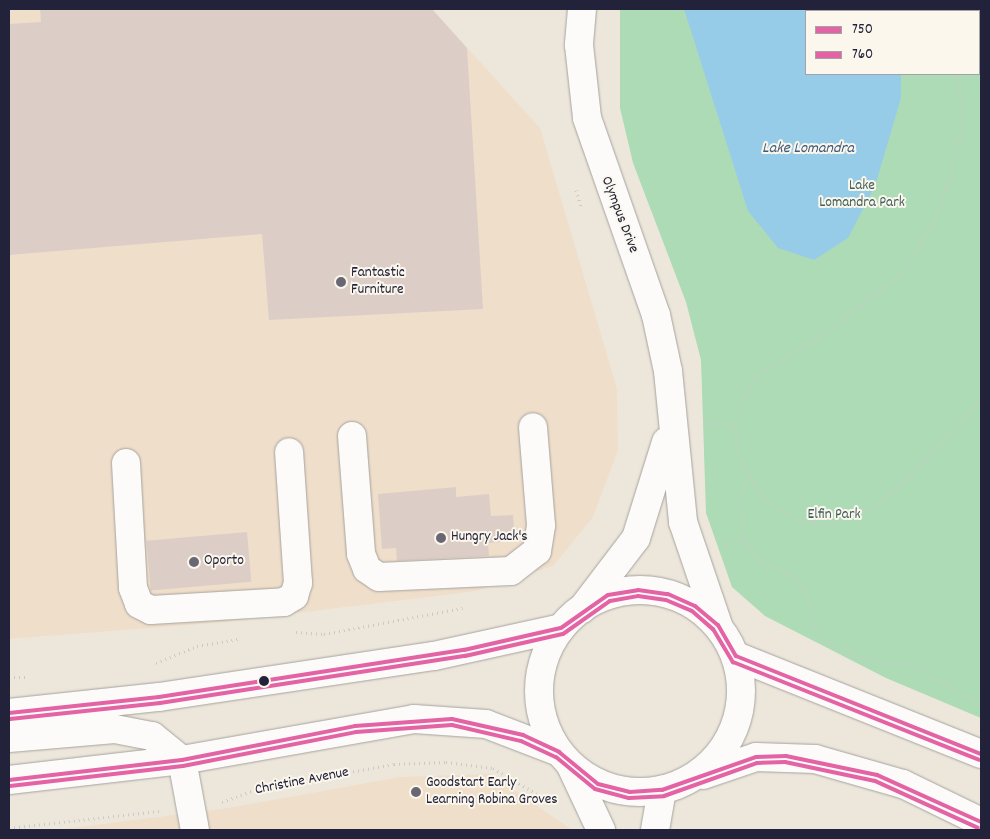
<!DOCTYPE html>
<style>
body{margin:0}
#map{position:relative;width:990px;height:839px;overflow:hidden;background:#ede7db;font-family:Dekko,sans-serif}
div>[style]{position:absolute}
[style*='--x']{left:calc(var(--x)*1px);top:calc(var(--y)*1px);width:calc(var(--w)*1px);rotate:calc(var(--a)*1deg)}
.built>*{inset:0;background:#efdeca}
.green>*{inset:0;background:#acdbb6}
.water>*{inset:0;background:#97cce8}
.building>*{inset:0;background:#dccec7;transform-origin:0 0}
.path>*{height:3px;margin-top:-1.5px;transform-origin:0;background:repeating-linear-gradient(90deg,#cac9c8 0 1px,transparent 0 5px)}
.roads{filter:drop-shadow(0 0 1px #a6a39e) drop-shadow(0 0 1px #a6a39e)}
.minor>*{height:28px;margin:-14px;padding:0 14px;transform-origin:14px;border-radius:14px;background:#fcfbfa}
.major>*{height:28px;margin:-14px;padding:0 14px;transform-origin:14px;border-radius:14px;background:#fcfbfa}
.major>.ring{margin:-14px;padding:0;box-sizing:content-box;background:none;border:28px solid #fcfbfa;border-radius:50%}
.bus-1>*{height:4px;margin:-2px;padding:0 2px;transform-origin:2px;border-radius:2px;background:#e463a4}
.bus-2>*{height:4px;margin:-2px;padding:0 2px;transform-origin:2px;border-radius:2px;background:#e463a4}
.dots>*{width:14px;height:14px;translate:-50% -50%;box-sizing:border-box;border:2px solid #fbf7ec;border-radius:50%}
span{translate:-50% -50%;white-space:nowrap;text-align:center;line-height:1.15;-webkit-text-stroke:4px #fbf7ec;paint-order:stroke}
.park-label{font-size:15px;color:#3f5f5c}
.street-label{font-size:15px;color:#22223b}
.poi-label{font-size:15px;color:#22223b}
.left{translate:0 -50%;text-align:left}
.water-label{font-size:16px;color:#3e5a79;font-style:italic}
.frame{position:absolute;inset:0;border:10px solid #22223b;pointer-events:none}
.legend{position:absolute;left:805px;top:10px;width:175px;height:65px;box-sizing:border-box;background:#fbf7ec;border:1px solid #a4a2a5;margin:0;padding:6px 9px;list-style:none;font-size:15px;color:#22223b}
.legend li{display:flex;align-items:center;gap:10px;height:25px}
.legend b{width:25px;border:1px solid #a4a2a5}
</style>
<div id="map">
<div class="built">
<div style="clip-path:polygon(9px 9px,432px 9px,540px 128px,617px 389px,618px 450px,593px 517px,553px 566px,476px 591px,224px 622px,9px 639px)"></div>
<div style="clip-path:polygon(491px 774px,572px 830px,56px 830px,229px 808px,400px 777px)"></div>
</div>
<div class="green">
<div style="clip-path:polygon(evenodd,620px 9px,981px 9px,981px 718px,886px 678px,765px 616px,732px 587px,706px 513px,701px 360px,686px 302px,633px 163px,620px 108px,620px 9px,806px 11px,979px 11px,979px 74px,806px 74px,806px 11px)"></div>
</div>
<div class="water">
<div style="clip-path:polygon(684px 9px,896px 9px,806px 11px,806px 74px,901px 74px,901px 98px,875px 186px,848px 238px,814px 260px,778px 248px,748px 211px)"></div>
</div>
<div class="building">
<div style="clip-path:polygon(40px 9px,432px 9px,467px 48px,483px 309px,269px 320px,262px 234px,9px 255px,9px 24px,41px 22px)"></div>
<div style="clip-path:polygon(456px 487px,456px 497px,489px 494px,491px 516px,513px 515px,515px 541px,488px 543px,489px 556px,397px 561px,396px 548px,382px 549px,378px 494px)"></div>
<div style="left:247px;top:532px;width:50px;height:101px;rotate:85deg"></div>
</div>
<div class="path">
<div style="--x:945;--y:9;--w:2;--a:63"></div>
<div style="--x:958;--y:74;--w:54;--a:84.7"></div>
<div style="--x:963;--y:128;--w:85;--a:105.7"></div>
<div style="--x:940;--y:210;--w:68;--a:120"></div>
<div style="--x:906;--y:269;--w:81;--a:141"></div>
<div style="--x:843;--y:320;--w:109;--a:146.6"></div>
<div style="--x:752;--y:380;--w:49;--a:111.4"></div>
<div style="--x:734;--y:426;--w:24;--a:81"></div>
<div style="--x:738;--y:450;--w:49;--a:63.4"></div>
<div style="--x:760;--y:494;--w:44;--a:36.6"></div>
<div style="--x:795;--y:520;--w:35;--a:7"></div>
<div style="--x:830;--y:524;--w:46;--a:-21.6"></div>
<div style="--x:873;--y:507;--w:47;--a:-39.8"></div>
<div style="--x:909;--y:477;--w:106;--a:-47.3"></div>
<div style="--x:576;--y:190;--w:17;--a:73"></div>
<div style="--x:704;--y:422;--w:30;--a:8"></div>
<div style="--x:744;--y:541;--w:29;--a:49"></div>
<div style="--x:763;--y:563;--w:35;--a:24"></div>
<div style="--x:795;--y:577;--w:34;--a:60"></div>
<div style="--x:812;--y:607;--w:17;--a:87"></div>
<div style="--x:813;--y:624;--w:21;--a:53"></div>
<div style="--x:826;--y:641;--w:34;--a:28"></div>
<div style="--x:856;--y:657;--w:63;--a:9.2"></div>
<div style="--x:918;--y:667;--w:73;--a:30.4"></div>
<div style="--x:724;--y:545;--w:20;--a:-11"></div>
<div style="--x:744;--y:541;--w:45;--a:-96.3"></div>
<div style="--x:739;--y:496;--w:24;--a:-60"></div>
<div style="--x:296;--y:632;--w:28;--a:4"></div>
<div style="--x:324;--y:634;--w:141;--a:-10.6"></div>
<div style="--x:156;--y:663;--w:44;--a:-22.5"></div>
<div style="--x:197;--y:646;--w:42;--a:-9.7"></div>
<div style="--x:9;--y:677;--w:17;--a:0"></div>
<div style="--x:222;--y:802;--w:35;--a:-20"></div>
<div style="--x:255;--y:790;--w:141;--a:-10.6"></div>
<div style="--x:394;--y:764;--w:52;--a:-2.2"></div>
<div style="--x:446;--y:762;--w:47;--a:7.3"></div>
<div style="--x:493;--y:768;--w:67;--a:30.4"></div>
<div style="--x:9;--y:828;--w:151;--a:-6.5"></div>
</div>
<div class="roads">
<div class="minor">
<div style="--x:582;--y:9;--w:36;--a:95"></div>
<div style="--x:579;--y:45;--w:73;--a:83.7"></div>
<div style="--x:587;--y:118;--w:209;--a:70.7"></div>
<div style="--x:656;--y:315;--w:57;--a:77.9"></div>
<div style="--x:668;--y:371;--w:152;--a:84.3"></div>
<div style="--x:683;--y:522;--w:109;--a:71.2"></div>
<div style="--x:352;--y:436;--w:118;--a:85.6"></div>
<div style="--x:361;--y:554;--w:16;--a:68"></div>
<div style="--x:367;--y:569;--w:14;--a:34"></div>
<div style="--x:379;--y:577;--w:132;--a:-2.6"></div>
<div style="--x:511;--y:571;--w:33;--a:-38"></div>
<div style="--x:537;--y:551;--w:26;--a:-81"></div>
<div style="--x:541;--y:525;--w:98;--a:-94.7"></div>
<div style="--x:126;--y:463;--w:125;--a:86.8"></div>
<div style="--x:133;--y:588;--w:17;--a:69"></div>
<div style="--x:139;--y:604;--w:13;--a:27"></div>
<div style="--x:151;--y:610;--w:133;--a:-3.4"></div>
<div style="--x:284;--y:602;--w:12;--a:-31"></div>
<div style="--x:294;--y:596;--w:14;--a:-73"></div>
<div style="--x:298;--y:583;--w:131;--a:-93.9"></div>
<div style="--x:582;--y:609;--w:89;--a:-52.7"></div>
<div style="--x:636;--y:538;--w:101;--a:-72.6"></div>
<div style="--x:182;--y:760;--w:71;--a:79.5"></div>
<div style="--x:571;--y:766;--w:71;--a:64.9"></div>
<div style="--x:655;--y:830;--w:41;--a:-80.1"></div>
</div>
<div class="major">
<div class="ring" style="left:539px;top:590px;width:174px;height:174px"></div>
<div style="--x:736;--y:656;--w:264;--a:21.8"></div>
<div style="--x:9;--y:713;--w:151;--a:-6.1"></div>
<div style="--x:159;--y:697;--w:278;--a:-8.5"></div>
<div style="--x:434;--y:656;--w:130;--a:-12.4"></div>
<div style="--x:9;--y:738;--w:106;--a:-4.9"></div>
<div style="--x:115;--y:729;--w:38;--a:11"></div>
<div style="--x:152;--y:736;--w:38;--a:39"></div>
<div style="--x:703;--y:775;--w:56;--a:-18.8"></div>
<div style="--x:756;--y:757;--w:59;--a:1.9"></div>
<div style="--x:815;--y:759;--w:91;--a:15.9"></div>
<div style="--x:903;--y:784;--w:87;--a:26"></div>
<div style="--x:9;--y:780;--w:174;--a:-6.6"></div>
<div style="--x:182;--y:760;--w:236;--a:-10"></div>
<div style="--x:414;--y:719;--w:72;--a:4"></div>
<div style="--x:486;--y:724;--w:78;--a:21"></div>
</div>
</div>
<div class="bus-1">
<div style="--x:9;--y:713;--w:151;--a:-6.1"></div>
<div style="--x:159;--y:697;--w:309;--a:-8.8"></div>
<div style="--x:464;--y:650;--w:99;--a:-12.8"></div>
<div style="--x:561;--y:628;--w:57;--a:-35.1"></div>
<div style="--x:608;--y:595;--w:30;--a:-9"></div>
<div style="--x:638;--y:590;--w:30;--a:8"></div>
<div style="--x:668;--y:594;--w:30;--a:24"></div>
<div style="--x:695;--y:606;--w:30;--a:40"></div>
<div style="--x:718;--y:625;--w:36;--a:60"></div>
<div style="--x:736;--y:656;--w:264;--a:21.8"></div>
<div style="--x:9;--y:780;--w:174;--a:-6.6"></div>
<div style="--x:182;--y:760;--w:176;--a:-11.1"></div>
<div style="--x:355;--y:726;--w:97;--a:-4.1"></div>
<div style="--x:452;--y:719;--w:73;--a:12.7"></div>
<div style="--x:523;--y:735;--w:40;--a:25"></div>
<div style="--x:559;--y:752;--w:50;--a:39.4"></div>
<div style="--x:598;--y:784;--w:33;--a:14"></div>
<div style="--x:630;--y:792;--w:32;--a:-4"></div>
<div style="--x:662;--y:790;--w:100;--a:-19.3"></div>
<div style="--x:756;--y:757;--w:30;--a:-2"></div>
<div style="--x:786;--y:756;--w:93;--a:11.8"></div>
<div style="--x:877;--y:775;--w:114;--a:24.3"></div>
</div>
<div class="bus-2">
<div style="--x:10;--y:719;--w:151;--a:-6.1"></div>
<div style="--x:160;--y:703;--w:309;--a:-8.8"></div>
<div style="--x:465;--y:656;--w:100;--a:-12.7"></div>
<div style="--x:563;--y:634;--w:57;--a:-35.1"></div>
<div style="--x:610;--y:601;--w:28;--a:-10"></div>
<div style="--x:638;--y:596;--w:28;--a:8"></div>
<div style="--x:666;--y:600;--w:28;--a:23"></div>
<div style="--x:692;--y:611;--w:28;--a:41"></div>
<div style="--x:713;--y:629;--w:39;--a:59"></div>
<div style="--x:733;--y:662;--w:265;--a:21.7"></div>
<div style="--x:10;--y:786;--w:174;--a:-6.6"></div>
<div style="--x:183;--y:766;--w:176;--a:-11.1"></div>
<div style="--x:356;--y:732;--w:96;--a:-4.2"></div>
<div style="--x:452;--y:725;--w:71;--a:13.1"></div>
<div style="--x:521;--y:741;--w:38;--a:25"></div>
<div style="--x:556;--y:757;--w:50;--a:39.4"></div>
<div style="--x:595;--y:789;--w:35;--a:15"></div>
<div style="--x:629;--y:798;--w:35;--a:-3"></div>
<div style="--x:664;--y:796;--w:99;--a:-19.5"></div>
<div style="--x:757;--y:763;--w:28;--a:-2"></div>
<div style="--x:785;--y:762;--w:92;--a:11.9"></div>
<div style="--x:875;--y:781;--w:113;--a:24.5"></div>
</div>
<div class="dots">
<div style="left:341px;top:282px;background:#696773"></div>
<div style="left:441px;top:538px;background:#696773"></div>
<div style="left:194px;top:562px;background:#696773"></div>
<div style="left:264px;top:681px;background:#22223b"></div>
<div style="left:416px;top:792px;background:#696773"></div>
</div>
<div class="park-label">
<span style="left:862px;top:195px">Lake<br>Lomandra Park</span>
<span style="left:834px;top:516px">Elfin Park</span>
</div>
<div class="street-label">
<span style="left:619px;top:215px;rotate:69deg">Olympus Drive</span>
<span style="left:302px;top:782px;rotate:-11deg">Christine Avenue</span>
</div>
<div class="poi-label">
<span class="left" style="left:351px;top:282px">Fantastic<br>Furniture</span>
<span class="left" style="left:451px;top:538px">Hungry Jack's</span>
<span class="left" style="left:204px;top:562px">Oporto</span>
<span class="left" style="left:426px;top:792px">Goodstart Early<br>Learning Robina Groves</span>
</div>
<div class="water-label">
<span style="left:808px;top:149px">Lake Lomandra</span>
</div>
<div class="frame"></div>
<ul class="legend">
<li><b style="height:6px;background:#e463a4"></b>750</li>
<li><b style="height:6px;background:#e463a4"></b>760</li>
</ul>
</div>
